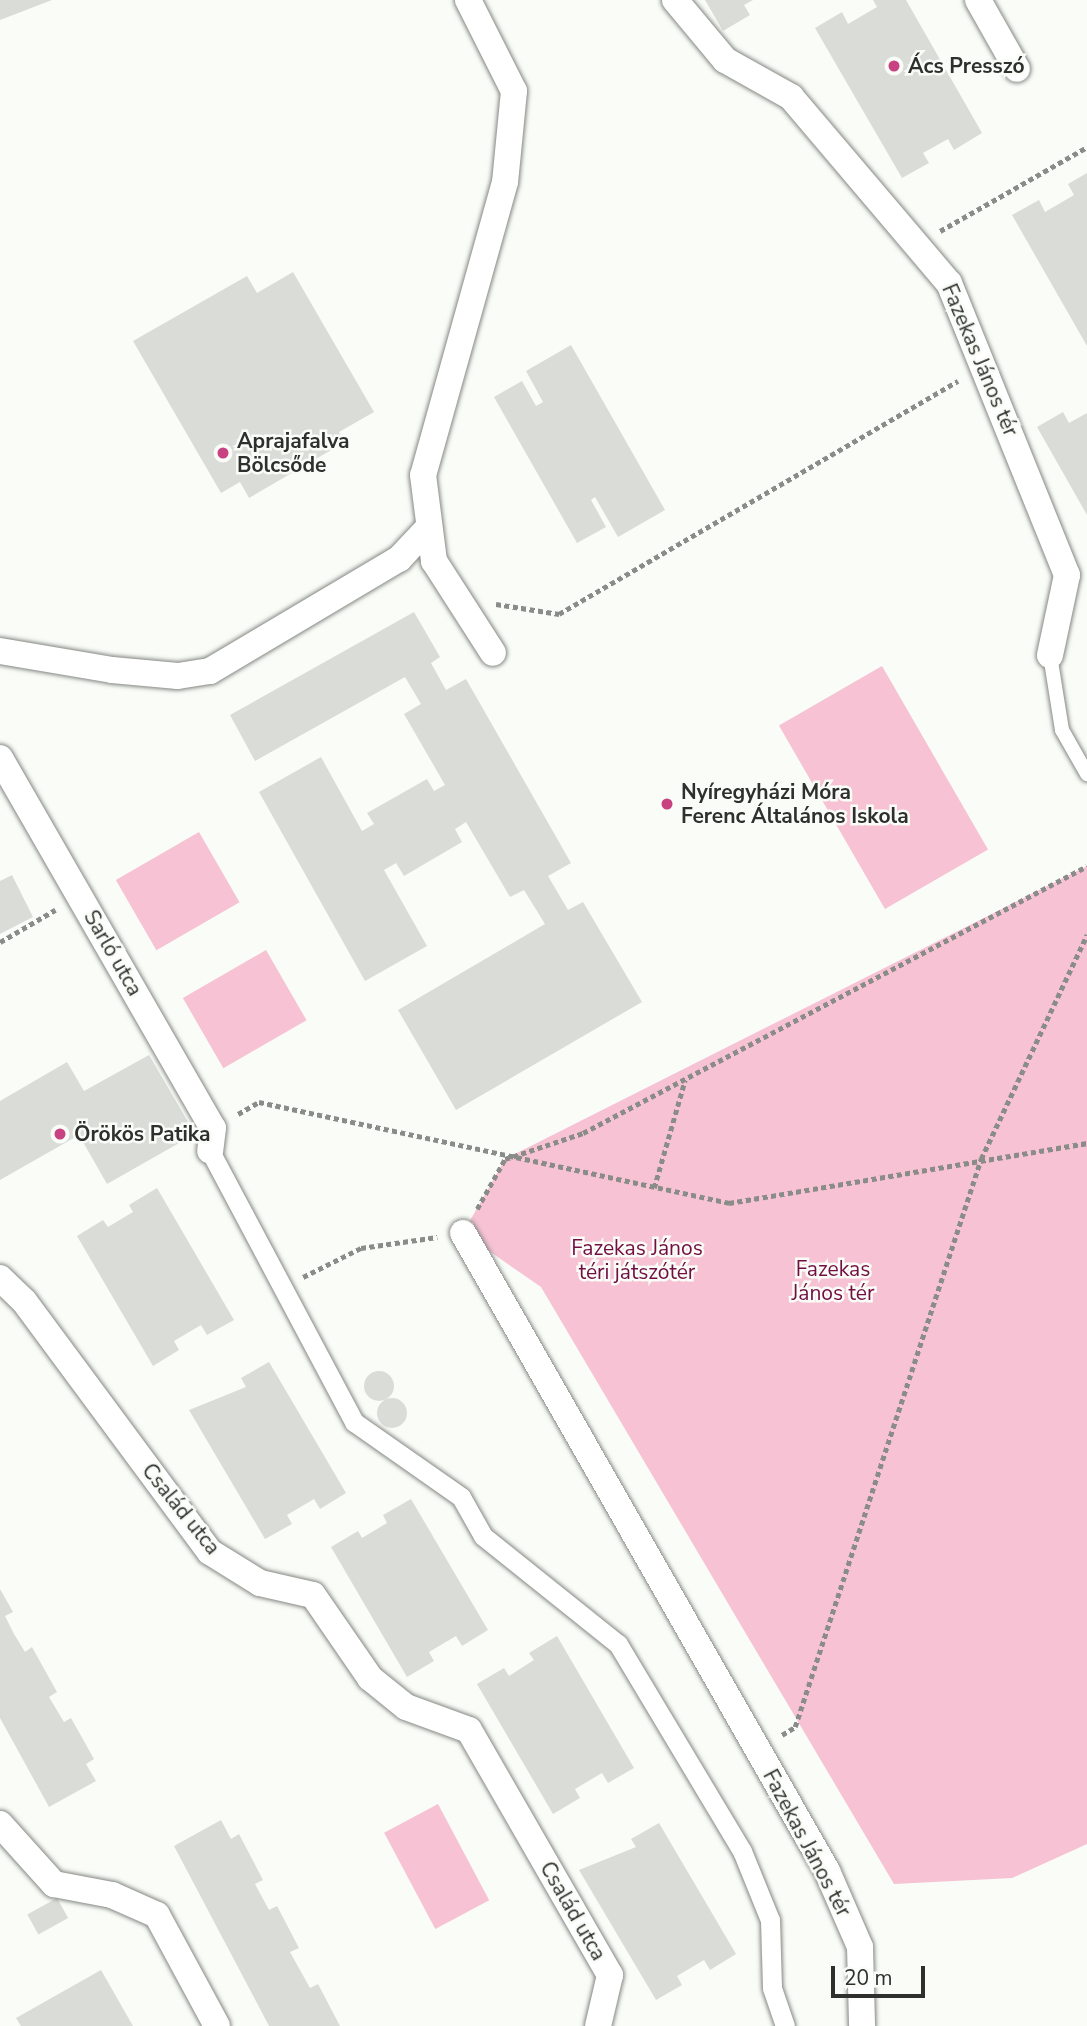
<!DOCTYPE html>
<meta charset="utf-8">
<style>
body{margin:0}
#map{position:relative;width:1087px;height:2026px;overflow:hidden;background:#f9fcf7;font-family:"Nunito Sans",sans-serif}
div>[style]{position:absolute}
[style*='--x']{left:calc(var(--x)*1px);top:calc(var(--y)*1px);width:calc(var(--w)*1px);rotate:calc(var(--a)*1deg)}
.green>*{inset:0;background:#f6c2d4;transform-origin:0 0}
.building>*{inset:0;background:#dadcd8;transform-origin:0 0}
.round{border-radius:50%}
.path>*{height:4.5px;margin-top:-2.25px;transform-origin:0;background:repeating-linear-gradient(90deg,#8a8c89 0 5px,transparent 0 8.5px)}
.roads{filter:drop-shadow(0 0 2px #868884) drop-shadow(0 0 2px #868884)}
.service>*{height:14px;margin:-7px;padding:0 7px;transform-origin:7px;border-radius:7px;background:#fff}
.pedestrian>*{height:19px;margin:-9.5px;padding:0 9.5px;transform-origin:9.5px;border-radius:9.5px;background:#fff}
.minor>*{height:26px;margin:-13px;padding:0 13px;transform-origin:13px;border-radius:13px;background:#fff}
.dots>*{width:19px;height:19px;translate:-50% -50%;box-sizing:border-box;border:4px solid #f9fcf7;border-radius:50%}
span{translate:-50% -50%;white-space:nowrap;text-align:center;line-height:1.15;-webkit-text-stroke:5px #f9fcf7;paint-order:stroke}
.poi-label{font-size:21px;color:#2f302e;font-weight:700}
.left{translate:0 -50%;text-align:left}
.street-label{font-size:21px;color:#2f302e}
.park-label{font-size:21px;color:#720e42}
.scale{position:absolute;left:831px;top:1966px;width:94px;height:32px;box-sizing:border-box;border:4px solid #2f302e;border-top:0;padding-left:9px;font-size:21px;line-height:24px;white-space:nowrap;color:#2f302e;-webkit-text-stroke:5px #f9fcf7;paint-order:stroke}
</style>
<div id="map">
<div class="green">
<div style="left:882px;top:666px;width:212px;height:119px;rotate:60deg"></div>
<div style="left:199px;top:832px;width:81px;height:96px;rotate:60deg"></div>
<div style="clip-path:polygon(1087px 866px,1087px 1844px,1012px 1878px,894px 1884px,541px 1287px,463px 1233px,505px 1159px)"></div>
<div style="left:266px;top:950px;width:81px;height:96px;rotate:60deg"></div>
<div style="left:438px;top:1804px;width:109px;height:61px;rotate:62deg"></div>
</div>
<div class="building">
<div style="clip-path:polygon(0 0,52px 0,0 20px)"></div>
<div style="clip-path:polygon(705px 0,753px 0,744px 5px,750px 15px,723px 31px)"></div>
<div style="clip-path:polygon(873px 0,906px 0,982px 133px,954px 150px,948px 139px,923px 153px,929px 163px,902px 178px,815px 28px,842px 12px,848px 24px,877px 7px)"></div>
<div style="clip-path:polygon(1087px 173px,1087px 346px,1012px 215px,1039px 200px,1045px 212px,1074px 195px,1068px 184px)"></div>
<div style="clip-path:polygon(293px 272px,374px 412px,339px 432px,345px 442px,249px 498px,240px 482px,221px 493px,133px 341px,247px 276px,257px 293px)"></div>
<div style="clip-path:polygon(571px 345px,665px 510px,618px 537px,595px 497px,591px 500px,606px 527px,577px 543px,494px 397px,522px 381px,536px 406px,543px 402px,526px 371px)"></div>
<div style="clip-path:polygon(1063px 412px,1069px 423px,1087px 413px,1087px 515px,1037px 427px)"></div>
<div style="clip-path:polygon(414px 612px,440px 657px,431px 663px,446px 690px,466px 679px,571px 863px,548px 876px,568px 910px,583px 902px,642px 1002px,456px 1110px,398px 1010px,545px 924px,524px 890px,510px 897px,466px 822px,455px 829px,462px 842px,404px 876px,396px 863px,384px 870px,427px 946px,365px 981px,259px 792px,321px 757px,362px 831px,374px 824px,367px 813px,427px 779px,434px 791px,445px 785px,404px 714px,421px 704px,405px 677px,255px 761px,230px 715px)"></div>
<div style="clip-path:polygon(12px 875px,33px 917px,0 934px,0 881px)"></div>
<div style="clip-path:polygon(149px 1055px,195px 1134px,107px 1184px,79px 1135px,0 1180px,0 1101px,67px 1062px,84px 1091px)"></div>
<div style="clip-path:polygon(157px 1188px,234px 1320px,207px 1335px,201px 1325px,174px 1341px,179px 1350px,153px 1366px,77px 1236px,103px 1220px,108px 1227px,133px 1212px,129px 1205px)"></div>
<div style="clip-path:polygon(269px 1362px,346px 1493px,320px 1509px,314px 1499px,287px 1515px,292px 1524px,265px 1539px,189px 1410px,246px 1387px,241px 1378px)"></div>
<div class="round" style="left:364px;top:1371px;width:30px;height:30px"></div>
<div class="round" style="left:377px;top:1398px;width:30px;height:30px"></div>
<div style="clip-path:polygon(411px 1499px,488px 1630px,462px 1646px,456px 1636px,429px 1652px,434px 1661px,407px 1677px,331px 1547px,358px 1531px,362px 1538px,387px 1523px,383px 1515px)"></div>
<div style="clip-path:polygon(0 1589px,13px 1612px,5px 1616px,14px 1634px,25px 1652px,32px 1647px,57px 1692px,49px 1697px,64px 1722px,71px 1718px,94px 1759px,86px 1764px,96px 1781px,49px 1807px,0 1718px)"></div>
<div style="clip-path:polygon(557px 1636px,634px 1768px,608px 1783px,602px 1773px,575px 1789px,580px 1798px,553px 1814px,477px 1684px,504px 1668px,509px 1676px,534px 1660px,529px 1653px)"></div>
<div style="clip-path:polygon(221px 1820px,231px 1839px,239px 1834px,263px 1880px,255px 1884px,269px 1910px,277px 1906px,299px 1948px,290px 1952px,310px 1988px,318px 1984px,340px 2026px,269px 2026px,174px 1846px)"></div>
<div style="clip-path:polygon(659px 1823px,736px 1954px,710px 1970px,704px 1960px,677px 1976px,682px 1985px,656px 2000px,579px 1870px,636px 1847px,631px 1839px)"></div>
<div style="left:57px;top:1898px;width:23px;height:34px;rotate:61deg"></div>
<div style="clip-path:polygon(101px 1970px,133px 2026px,21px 2026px,16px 2018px)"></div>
</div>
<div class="path">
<div style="--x:940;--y:231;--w:169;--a:-29.7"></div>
<div style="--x:496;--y:604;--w:64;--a:9"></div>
<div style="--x:559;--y:614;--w:462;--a:-30.3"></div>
<div style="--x:0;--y:942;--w:64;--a:-30.2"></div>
<div style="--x:238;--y:1114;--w:24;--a:-30"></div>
<div style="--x:259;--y:1102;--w:481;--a:12.1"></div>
<div style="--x:729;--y:1203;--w:363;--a:-9.5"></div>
<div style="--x:654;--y:1188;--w:112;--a:-74"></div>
<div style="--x:477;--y:1209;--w:57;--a:-60.8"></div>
<div style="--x:505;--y:1159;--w:82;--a:-18.4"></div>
<div style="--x:583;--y:1133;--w:570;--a:-27.91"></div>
<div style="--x:303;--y:1277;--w:65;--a:-26.6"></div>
<div style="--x:361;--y:1248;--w:77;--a:-8.2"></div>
<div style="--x:782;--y:1735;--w:15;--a:-32"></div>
<div style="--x:795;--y:1727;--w:598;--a:-71.87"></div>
<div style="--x:981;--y:1159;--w:248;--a:-64.7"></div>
</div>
<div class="roads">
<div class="service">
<div style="--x:1050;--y:655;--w:76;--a:80.9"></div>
<div style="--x:1062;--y:730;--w:51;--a:60.4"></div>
</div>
<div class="pedestrian">
<div style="--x:210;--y:1151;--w:307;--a:62"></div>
<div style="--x:354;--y:1422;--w:131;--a:35"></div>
<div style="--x:461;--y:1497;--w:45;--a:60.6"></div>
<div style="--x:483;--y:1536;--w:173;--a:38.7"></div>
<div style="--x:618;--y:1644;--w:241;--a:59.1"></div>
<div style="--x:742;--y:1851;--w:74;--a:67.9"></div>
<div style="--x:770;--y:1920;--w:68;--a:88.3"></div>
<div style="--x:772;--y:1988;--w:40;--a:71.1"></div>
</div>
<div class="minor">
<div style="--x:468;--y:0;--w:102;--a:63.2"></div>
<div style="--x:514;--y:91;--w:91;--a:95.6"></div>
<div style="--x:505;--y:182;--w:304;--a:105.6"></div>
<div style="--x:423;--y:475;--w:87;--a:82.7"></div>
<div style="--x:434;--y:561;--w:109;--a:57.3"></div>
<div style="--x:675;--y:0;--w:78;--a:50.2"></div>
<div style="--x:725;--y:60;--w:76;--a:29.3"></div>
<div style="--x:791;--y:97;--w:244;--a:49.7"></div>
<div style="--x:949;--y:283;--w:315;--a:68"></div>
<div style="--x:1067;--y:575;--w:82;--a:102"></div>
<div style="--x:978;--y:0;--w:79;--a:60.5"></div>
<div style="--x:0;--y:651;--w:114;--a:9.6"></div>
<div style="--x:112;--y:670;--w:66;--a:5.2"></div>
<div style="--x:178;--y:676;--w:32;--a:-9"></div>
<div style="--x:210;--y:671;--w:220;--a:-30.7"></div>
<div style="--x:399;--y:559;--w:44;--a:-46.8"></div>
<div style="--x:0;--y:758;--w:427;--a:60.1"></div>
<div style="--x:213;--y:1128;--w:23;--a:97"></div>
<div style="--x:463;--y:1233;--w:735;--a:60.29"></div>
<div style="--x:827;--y:1871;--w:83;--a:66.5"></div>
<div style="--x:860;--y:1947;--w:79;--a:88.5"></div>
<div style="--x:0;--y:1278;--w:33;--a:44"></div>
<div style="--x:24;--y:1301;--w:312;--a:53.5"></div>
<div style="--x:210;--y:1552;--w:59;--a:31.8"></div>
<div style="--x:260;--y:1583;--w:54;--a:12.8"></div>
<div style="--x:313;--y:1595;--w:101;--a:55.5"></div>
<div style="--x:370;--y:1678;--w:46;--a:38.9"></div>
<div style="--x:406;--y:1707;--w:67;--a:20.1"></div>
<div style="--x:469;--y:1730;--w:283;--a:60.1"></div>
<div style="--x:610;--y:1975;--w:52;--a:103.2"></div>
<div style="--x:0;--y:1824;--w:81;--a:48"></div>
<div style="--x:54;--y:1884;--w:59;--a:10.7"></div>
<div style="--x:112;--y:1895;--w:49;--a:24"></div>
<div style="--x:157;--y:1915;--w:126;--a:61.6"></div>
</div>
</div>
<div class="dots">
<div style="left:894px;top:66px;background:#c84180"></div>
<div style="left:223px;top:453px;background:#c84180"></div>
<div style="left:667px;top:804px;background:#c84180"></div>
<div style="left:60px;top:1134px;background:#c84180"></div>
</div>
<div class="poi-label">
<span class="left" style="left:908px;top:66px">Ács Presszó</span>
<span class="left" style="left:237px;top:453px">Aprajafalva<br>Bölcsőde</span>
<span class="left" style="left:681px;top:804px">Nyíregyházi Móra<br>Ferenc Általános Iskola</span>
<span class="left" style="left:74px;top:1134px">Örökös Patika</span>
</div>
<div class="street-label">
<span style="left:980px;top:360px;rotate:67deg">Fazekas János tér</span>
<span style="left:113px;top:953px;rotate:60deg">Sarló utca</span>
<span style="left:181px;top:1509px;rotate:51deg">Család utca</span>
<span style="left:807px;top:1843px;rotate:62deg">Fazekas János tér</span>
<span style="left:573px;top:1911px;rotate:60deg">Család utca</span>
</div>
<div class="park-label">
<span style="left:637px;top:1260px">Fazekas János<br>téri játszótér</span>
<span style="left:833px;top:1281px">Fazekas<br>János tér</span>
</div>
<div class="scale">20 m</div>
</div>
